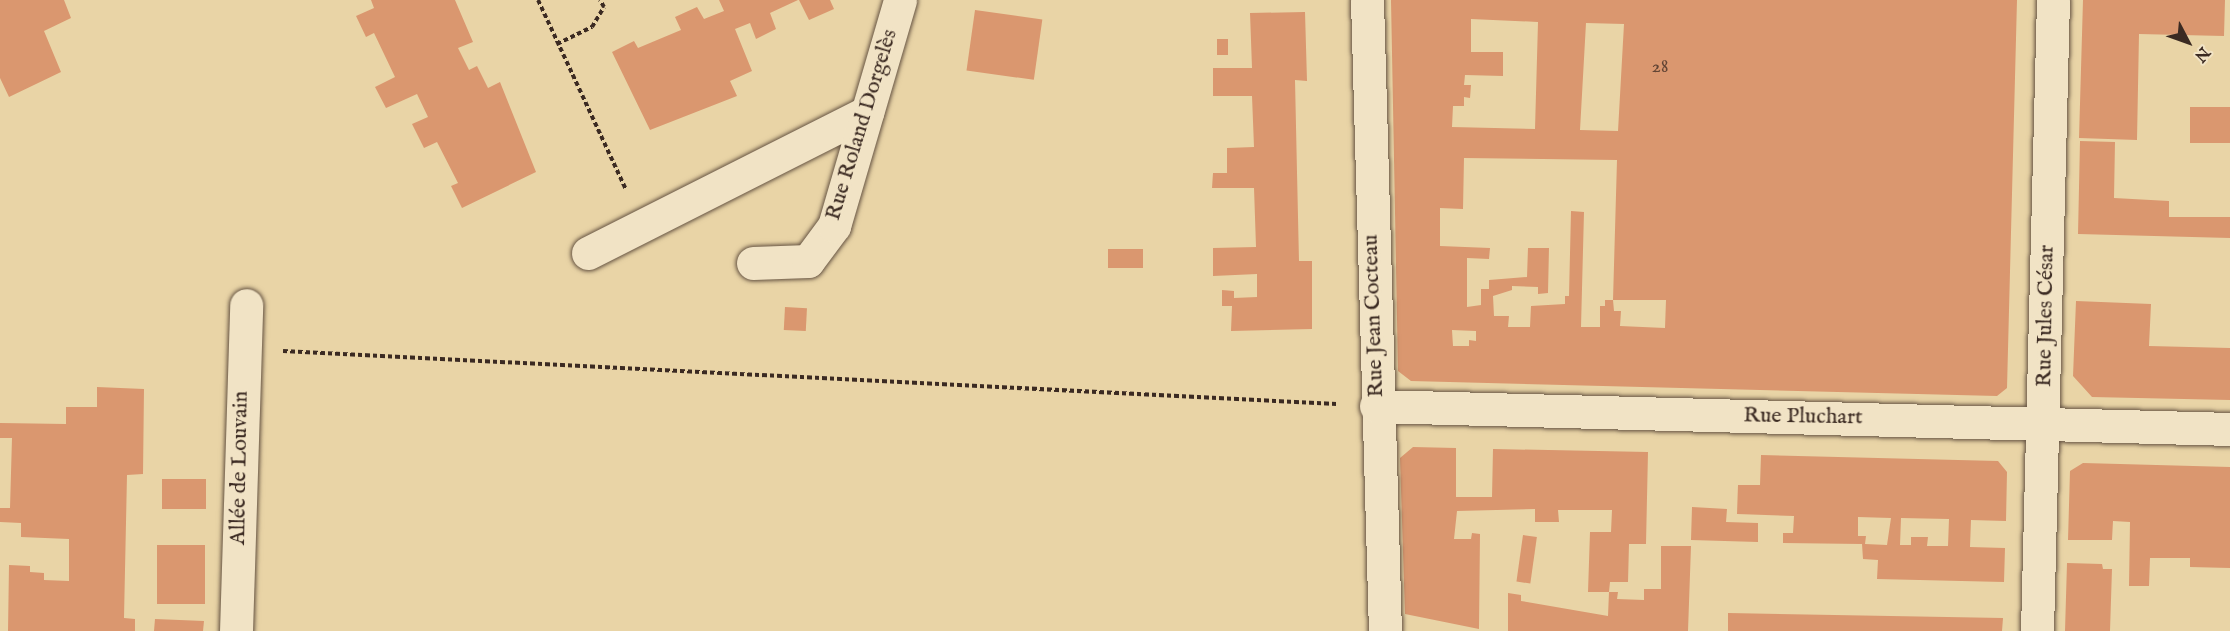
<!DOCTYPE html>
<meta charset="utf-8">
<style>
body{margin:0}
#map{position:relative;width:2230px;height:631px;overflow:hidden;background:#e9d4a6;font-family:"IM FELL English",serif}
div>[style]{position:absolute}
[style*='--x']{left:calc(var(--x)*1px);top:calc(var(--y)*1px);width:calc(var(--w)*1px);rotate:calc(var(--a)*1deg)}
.building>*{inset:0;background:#da976f;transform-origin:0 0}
.path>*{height:4px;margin-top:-2px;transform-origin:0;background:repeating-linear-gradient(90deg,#3b2a22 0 4.5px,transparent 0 7.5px)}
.roads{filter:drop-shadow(0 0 2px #665443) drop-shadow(0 0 2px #665443)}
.minor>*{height:33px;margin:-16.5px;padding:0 16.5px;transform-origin:16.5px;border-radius:16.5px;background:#f1e3c5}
span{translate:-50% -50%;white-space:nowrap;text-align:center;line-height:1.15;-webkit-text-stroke:6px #f1e3c5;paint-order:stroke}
.number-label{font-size:20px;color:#634535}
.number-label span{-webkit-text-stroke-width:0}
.street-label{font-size:22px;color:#3b2a22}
.north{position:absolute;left:2158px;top:12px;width:60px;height:60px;-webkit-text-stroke:4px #f1e3c5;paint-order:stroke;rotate:131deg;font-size:16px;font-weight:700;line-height:24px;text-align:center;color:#3b2a22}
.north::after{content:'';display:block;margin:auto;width:21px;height:27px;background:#3b2a22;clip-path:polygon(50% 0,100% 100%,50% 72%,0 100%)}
</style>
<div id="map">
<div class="building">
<div style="clip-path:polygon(0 0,64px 0,71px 18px,44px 31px,61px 72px,9px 97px,0 78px)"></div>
<div style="clip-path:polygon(371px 0,455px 0,473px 42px,458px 48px,469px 70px,477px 66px,488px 88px,500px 82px,536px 172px,462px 208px,451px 186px,458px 183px,437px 142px,424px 148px,412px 124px,428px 117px,417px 94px,386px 108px,375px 87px,395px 77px,374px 33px,366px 37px,356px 16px,374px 8px)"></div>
<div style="clip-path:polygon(719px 0,798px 0,770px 13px,776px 29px,756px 39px,750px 23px,735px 29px,752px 71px,730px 81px,737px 96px,650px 130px,612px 52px,634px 41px,638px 48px,681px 30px,675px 17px,697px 7px,704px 19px,724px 11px)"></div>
<div style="clip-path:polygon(799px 0,830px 0,834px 9px,809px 20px)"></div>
<div style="clip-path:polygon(evenodd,1391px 0,2017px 0,2007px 388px,1997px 396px,1411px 381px,1398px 371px,1391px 0,1471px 19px,1538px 22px,1535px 129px,1452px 127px,1453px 106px,1464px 106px,1464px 97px,1470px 98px,1471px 85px,1464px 85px,1465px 75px,1503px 76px,1503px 52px,1471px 52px,1471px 19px,1391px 0,1586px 23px,1624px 24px,1618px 131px,1580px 130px,1586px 23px,1391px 0,1464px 158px,1617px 160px,1613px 300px,1666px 300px,1665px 328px,1620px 326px,1621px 311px,1614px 311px,1613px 300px,1605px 300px,1605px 306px,1600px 306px,1600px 327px,1581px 327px,1584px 212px,1571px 211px,1569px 296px,1565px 296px,1565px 304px,1531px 306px,1530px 327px,1508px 327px,1509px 316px,1494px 316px,1493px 296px,1512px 290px,1512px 286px,1538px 287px,1538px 294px,1548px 293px,1549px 248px,1528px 248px,1527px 277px,1489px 280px,1489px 289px,1481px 289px,1481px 305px,1467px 307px,1467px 258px,1489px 259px,1490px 248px,1440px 246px,1440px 208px,1463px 209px,1464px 158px,1391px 0,1452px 330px,1476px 331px,1476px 341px,1469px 340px,1469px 346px,1453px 346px,1452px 330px)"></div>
<div style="clip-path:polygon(2083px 0,2225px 0,2224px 36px,2139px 34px,2137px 140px,2079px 138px)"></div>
<div style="left:975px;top:10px;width:68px;height:61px;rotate:8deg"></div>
<div style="clip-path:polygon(1305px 12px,1307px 81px,1295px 80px,1297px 172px,1299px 261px,1312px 261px,1312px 329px,1231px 331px,1232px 306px,1222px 306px,1222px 290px,1234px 291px,1234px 298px,1257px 297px,1257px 274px,1213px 276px,1213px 248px,1256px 247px,1254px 188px,1212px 188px,1213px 173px,1227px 173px,1227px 148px,1254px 147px,1252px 96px,1213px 96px,1213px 68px,1252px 68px,1250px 13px)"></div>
<div style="left:1228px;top:39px;width:16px;height:11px;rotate:90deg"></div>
<div style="left:2190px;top:107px;width:40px;height:36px"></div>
<div style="clip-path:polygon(2080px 141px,2115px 142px,2114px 198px,2169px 201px,2169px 217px,2230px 217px,2230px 238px,2078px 234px)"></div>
<div style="left:1108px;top:249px;width:35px;height:19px"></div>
<div style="clip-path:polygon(2076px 301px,2151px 304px,2149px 346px,2230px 348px,2230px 400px,2092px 397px,2073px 376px)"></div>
<div style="left:785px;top:307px;width:22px;height:23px;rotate:3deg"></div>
<div style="clip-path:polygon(97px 387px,144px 389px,143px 474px,127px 475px,124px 618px,135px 619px,135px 631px,8px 631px,9px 565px,30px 566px,30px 572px,44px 573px,44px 580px,69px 581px,69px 539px,21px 537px,21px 523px,0 522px,0 508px,10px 508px,12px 438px,0 438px,0 423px,66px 424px,66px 407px,97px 407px)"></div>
<div style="clip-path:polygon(1413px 447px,1456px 448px,1456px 497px,1492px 497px,1493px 449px,1648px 452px,1646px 544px,1629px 544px,1628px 582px,1610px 582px,1609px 592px,1588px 592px,1590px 532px,1611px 532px,1612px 510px,1558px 510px,1559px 522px,1535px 522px,1535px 509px,1457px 511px,1454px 539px,1471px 539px,1472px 533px,1480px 534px,1479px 629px,1405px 614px,1400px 458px)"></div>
<div style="clip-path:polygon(evenodd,1761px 455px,1998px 461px,2007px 472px,2006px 521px,1971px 520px,1970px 547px,2005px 548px,2004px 582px,1877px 579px,1878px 560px,1863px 559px,1862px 544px,1783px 543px,1783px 533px,1793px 533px,1794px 516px,1737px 514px,1738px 485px,1760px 485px,1761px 455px,1858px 517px,1891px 518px,1887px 545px,1865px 544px,1866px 536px,1858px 536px,1858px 517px,1761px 455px,1901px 518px,1949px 519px,1948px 546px,1927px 546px,1928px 537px,1911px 537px,1911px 545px,1900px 545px,1901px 518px)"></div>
<div style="clip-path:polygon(2083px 463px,2230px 467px,2230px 568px,2190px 567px,2190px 558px,2150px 558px,2149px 586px,2129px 586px,2130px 522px,2113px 521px,2112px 540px,2068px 540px,2070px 471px)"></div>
<div style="left:162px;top:479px;width:44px;height:30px"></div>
<div style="clip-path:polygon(1692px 507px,1727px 509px,1726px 522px,1758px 523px,1758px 542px,1691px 540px)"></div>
<div style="left:1523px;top:535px;width:14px;height:47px;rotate:8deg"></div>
<div style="left:157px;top:545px;width:48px;height:59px"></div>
<div style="clip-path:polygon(1661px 546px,1691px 546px,1688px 631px,1508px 631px,1508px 593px,1521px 595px,1521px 601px,1608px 616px,1609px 592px,1618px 592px,1617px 599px,1644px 600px,1644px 589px,1661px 589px)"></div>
<div style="clip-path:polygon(2067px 563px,2102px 564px,2103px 569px,2112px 569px,2110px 631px,2065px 631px)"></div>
<div style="clip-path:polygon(1728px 613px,2003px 618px,2002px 631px,1728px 631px)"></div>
<div style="clip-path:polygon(155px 619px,204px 621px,203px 631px,154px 631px)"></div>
</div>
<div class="path">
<div style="--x:538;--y:0;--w:209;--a:65.1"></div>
<div style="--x:557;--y:44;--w:39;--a:-26"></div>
<div style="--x:592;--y:27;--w:23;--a:-59"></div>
<div style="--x:604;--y:7;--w:8;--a:-120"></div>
<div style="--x:283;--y:351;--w:1055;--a:2.88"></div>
</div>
<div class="roads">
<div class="minor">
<div style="--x:1367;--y:0;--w:631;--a:88.37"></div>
<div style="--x:588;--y:253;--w:313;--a:-26.8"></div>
<div style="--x:753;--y:263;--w:55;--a:-2.1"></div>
<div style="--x:808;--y:261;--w:44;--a:-53.4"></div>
<div style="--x:834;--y:226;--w:235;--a:-73.7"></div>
<div style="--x:1376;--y:406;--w:854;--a:1.54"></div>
<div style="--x:236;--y:631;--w:326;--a:-88.2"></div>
<div style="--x:2037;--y:631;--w:631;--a:-88.55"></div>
</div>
</div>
<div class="number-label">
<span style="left:1660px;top:66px">28</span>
</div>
<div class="street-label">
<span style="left:862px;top:125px;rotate:-73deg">Rue Roland Dorgelès</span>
<span style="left:1374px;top:316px;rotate:-92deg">Rue Jean Cocteau</span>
<span style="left:2046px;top:316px;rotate:-89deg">Rue Jules César</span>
<span style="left:1803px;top:417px;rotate:1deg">Rue Pluchart</span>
<span style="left:240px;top:468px;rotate:-89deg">Allée de Louvain</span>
</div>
<div class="north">N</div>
</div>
